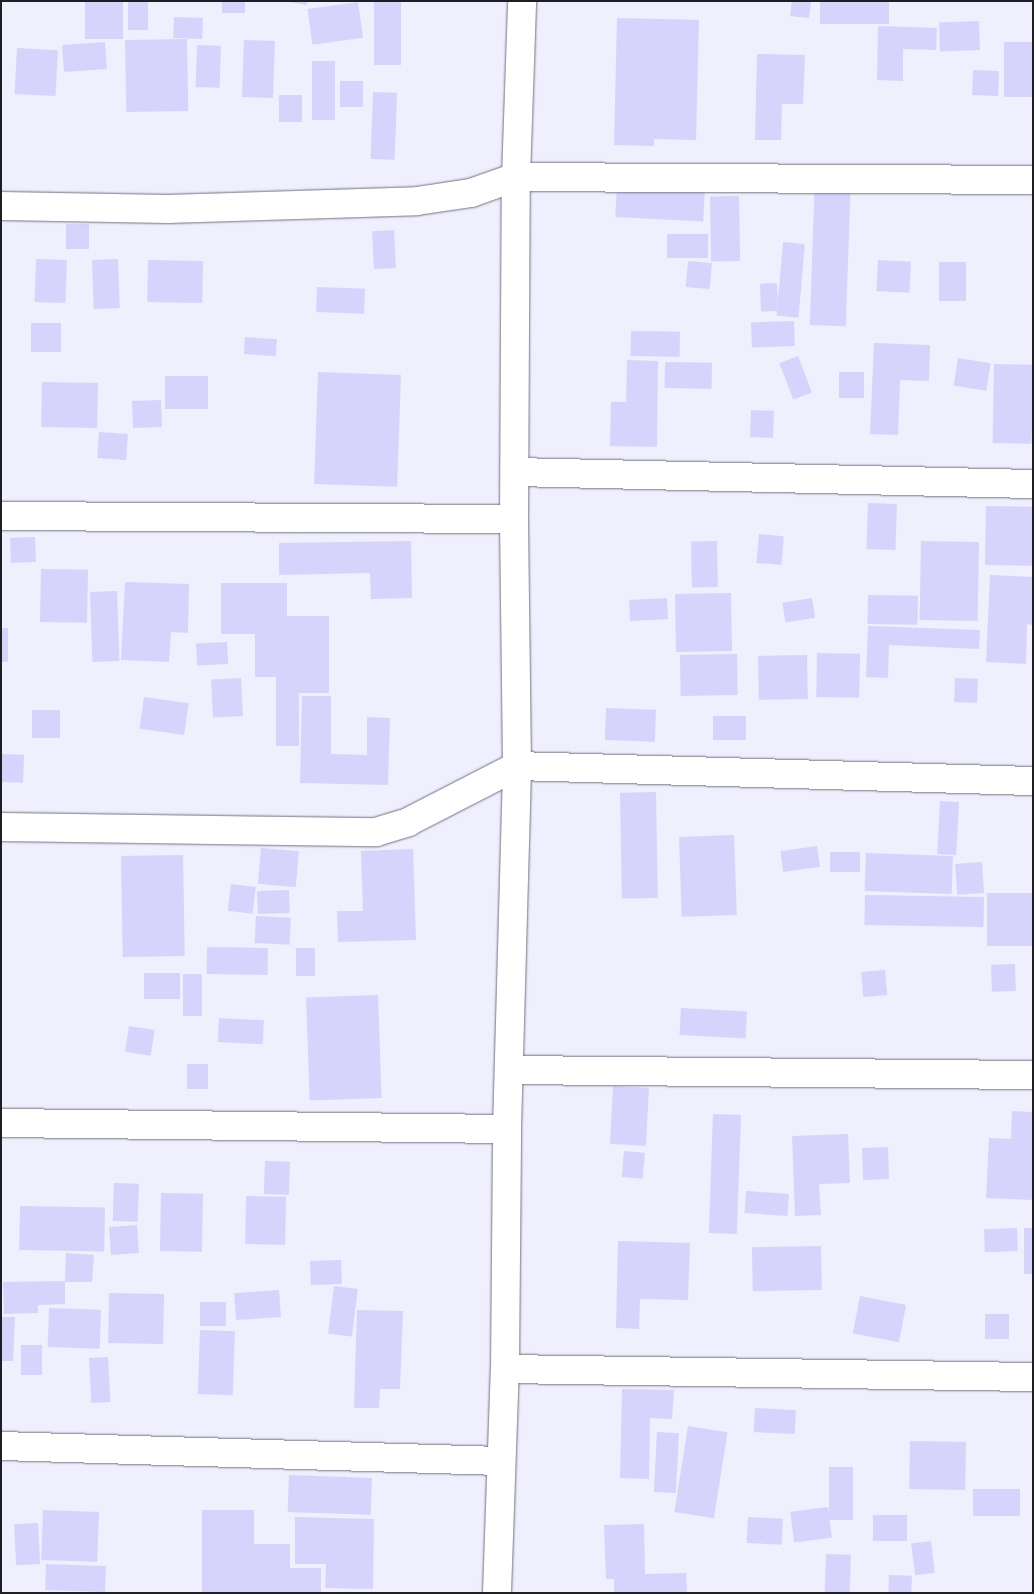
<!DOCTYPE html>
<style>
body{margin:0}
#map{position:relative;width:1034px;height:1594px;overflow:hidden;background:#efeffd;font-family:"Sofia Sans Condensed",sans-serif}
div>[style]{position:absolute}
[style*='--x']{left:calc(var(--x)*1px);top:calc(var(--y)*1px);width:calc(var(--w)*1px);rotate:calc(var(--a)*1deg)}
.building>*{inset:0;background:#d6d4fc;transform-origin:0 0}
.roads{filter:drop-shadow(0 0 1px #727186) drop-shadow(0 0 1px #727186)}
.minor>*{height:28px;margin:-14px;padding:0 14px;transform-origin:14px;border-radius:14px;background:#fff}
span{translate:-50% -50%;white-space:nowrap;text-align:center;line-height:1.15;-webkit-text-stroke:4.5px #fefefe;paint-order:stroke}
.frame{position:absolute;inset:0;border:2px solid #1e1e26;pointer-events:none}
</style>
<div id="map">
<div class="building">
<div style="left:85px;top:1px;width:38px;height:38px"></div>
<div style="left:128px;top:1px;width:20px;height:29px"></div>
<div style="left:222px;top:1px;width:23px;height:12px"></div>
<div style="clip-path:polygon(283px 1px,307px 1px,307px 5px)"></div>
<div style="left:374px;top:1px;width:27px;height:64px"></div>
<div style="clip-path:polygon(792px 1px,811px 1px,809px 18px,790px 16px)"></div>
<div style="left:820px;top:1px;width:69px;height:23px"></div>
<div style="left:358px;top:2px;width:36px;height:51px;rotate:82deg"></div>
<div style="left:174px;top:17px;width:29px;height:21px;rotate:2deg"></div>
<div style="clip-path:polygon(617px 18px,699px 20px,696px 140px,654px 139px,654px 146px,614px 145px)"></div>
<div style="left:979px;top:21px;width:29px;height:40px;rotate:88deg"></div>
<div style="clip-path:polygon(878px 26px,937px 28px,936px 50px,903px 49px,903px 81px,877px 80px)"></div>
<div style="left:187px;top:39px;width:72px;height:62px;rotate:89deg"></div>
<div style="left:244px;top:40px;width:31px;height:57px;rotate:2deg"></div>
<div style="left:105px;top:42px;width:27px;height:43px;rotate:86deg"></div>
<div style="left:1033px;top:42px;width:55px;height:29px;rotate:90deg"></div>
<div style="left:197px;top:45px;width:24px;height:42px;rotate:2deg"></div>
<div style="left:17px;top:48px;width:41px;height:46px;rotate:3deg"></div>
<div style="clip-path:polygon(757px 54px,805px 55px,803px 104px,782px 104px,781px 140px,755px 140px)"></div>
<div style="left:312px;top:61px;width:23px;height:59px"></div>
<div style="left:973px;top:70px;width:26px;height:25px;rotate:2deg"></div>
<div style="left:363px;top:81px;width:26px;height:23px;rotate:90deg"></div>
<div style="left:373px;top:92px;width:24px;height:67px;rotate:2deg"></div>
<div style="left:279px;top:95px;width:23px;height:27px"></div>
<div style="left:815px;top:176px;width:36px;height:149px;rotate:2deg"></div>
<div style="left:617px;top:185px;width:88px;height:32px;rotate:3deg"></div>
<div style="left:739px;top:196px;width:65px;height:29px;rotate:89deg"></div>
<div style="left:89px;top:224px;width:25px;height:23px;rotate:90deg"></div>
<div style="left:394px;top:230px;width:38px;height:22px;rotate:87deg"></div>
<div style="left:667px;top:234px;width:41px;height:24px"></div>
<div style="left:783px;top:242px;width:22px;height:74px;rotate:5deg"></div>
<div style="left:36px;top:259px;width:31px;height:43px;rotate:2deg"></div>
<div style="left:118px;top:259px;width:49px;height:26px;rotate:88deg"></div>
<div style="left:148px;top:260px;width:55px;height:42px;rotate:1deg"></div>
<div style="left:878px;top:260px;width:33px;height:31px;rotate:3deg"></div>
<div style="left:688px;top:261px;width:24px;height:26px;rotate:5deg"></div>
<div style="left:939px;top:262px;width:27px;height:39px"></div>
<div style="left:777px;top:283px;width:28px;height:17px;rotate:88deg"></div>
<div style="left:317px;top:287px;width:48px;height:25px;rotate:2deg"></div>
<div style="left:794px;top:321px;width:25px;height:43px;rotate:88deg"></div>
<div style="left:31px;top:323px;width:30px;height:29px"></div>
<div style="left:631px;top:331px;width:49px;height:25px;rotate:1deg"></div>
<div style="left:245px;top:337px;width:32px;height:17px;rotate:4deg"></div>
<div style="clip-path:polygon(874px 343px,930px 345px,929px 381px,900px 380px,898px 435px,870px 434px)"></div>
<div style="left:798px;top:356px;width:39px;height:20px;rotate:69deg"></div>
<div style="left:958px;top:358px;width:33px;height:28px;rotate:9deg"></div>
<div style="clip-path:polygon(627px 360px,658px 361px,657px 447px,610px 446px,611px 402px,626px 402px)"></div>
<div style="left:665px;top:362px;width:47px;height:26px;rotate:1deg"></div>
<div style="left:994px;top:364px;width:39px;height:79px;rotate:1deg"></div>
<div style="left:318px;top:372px;width:83px;height:112px;rotate:2deg"></div>
<div style="left:839px;top:372px;width:25px;height:26px"></div>
<div style="left:165px;top:376px;width:43px;height:33px"></div>
<div style="left:42px;top:382px;width:56px;height:45px;rotate:1deg"></div>
<div style="left:161px;top:400px;width:27px;height:29px;rotate:88deg"></div>
<div style="left:751px;top:410px;width:23px;height:27px;rotate:2deg"></div>
<div style="left:99px;top:432px;width:29px;height:26px;rotate:4deg"></div>
<div style="left:868px;top:503px;width:29px;height:46px;rotate:2deg"></div>
<div style="left:986px;top:506px;width:47px;height:59px;rotate:1deg"></div>
<div style="left:759px;top:534px;width:25px;height:29px;rotate:5deg"></div>
<div style="left:35px;top:537px;width:25px;height:25px;rotate:88deg"></div>
<div style="clip-path:polygon(411px 541px,412px 598px,371px 599px,370px 573px,279px 575px,279px 543px)"></div>
<div style="left:717px;top:541px;width:46px;height:26px;rotate:89deg"></div>
<div style="left:921px;top:541px;width:58px;height:79px;rotate:1deg"></div>
<div style="left:41px;top:569px;width:47px;height:53px;rotate:1deg"></div>
<div style="clip-path:polygon(990px 575px,1033px 577px,1033px 625px,1027px 624px,1026px 664px,986px 662px)"></div>
<div style="clip-path:polygon(125px 582px,189px 584px,188px 633px,171px 632px,169px 662px,121px 660px)"></div>
<div style="clip-path:polygon(221px 583px,287px 583px,287px 616px,329px 616px,329px 693px,299px 693px,299px 746px,276px 746px,276px 677px,255px 677px,255px 634px,221px 634px)"></div>
<div style="left:117px;top:591px;width:70px;height:27px;rotate:88deg"></div>
<div style="left:731px;top:593px;width:58px;height:56px;rotate:89deg"></div>
<div style="left:868px;top:595px;width:50px;height:29px;rotate:1deg"></div>
<div style="left:667px;top:598px;width:21px;height:38px;rotate:87deg"></div>
<div style="left:812px;top:598px;width:20px;height:30px;rotate:81deg"></div>
<div style="clip-path:polygon(868px 626px,980px 630px,979px 649px,889px 645px,888px 678px,866px 677px)"></div>
<div style="left:1px;top:628px;width:7px;height:34px"></div>
<div style="left:227px;top:642px;width:22px;height:31px;rotate:87deg"></div>
<div style="left:817px;top:653px;width:43px;height:44px;rotate:1deg"></div>
<div style="left:737px;top:654px;width:41px;height:57px;rotate:89deg"></div>
<div style="left:807px;top:655px;width:44px;height:49px;rotate:89deg"></div>
<div style="left:241px;top:678px;width:38px;height:30px;rotate:87deg"></div>
<div style="left:955px;top:678px;width:23px;height:24px;rotate:2deg"></div>
<div style="clip-path:polygon(302px 696px,331px 696px,331px 754px,367px 755px,367px 717px,390px 718px,388px 785px,300px 783px)"></div>
<div style="left:144px;top:697px;width:45px;height:32px;rotate:8deg"></div>
<div style="left:606px;top:708px;width:50px;height:32px;rotate:2deg"></div>
<div style="left:32px;top:710px;width:28px;height:28px"></div>
<div style="left:713px;top:716px;width:33px;height:24px"></div>
<div style="left:1px;top:754px;width:23px;height:28px;rotate:2deg"></div>
<div style="left:656px;top:792px;width:106px;height:36px;rotate:89deg"></div>
<div style="left:940px;top:801px;width:19px;height:53px;rotate:3deg"></div>
<div style="left:734px;top:835px;width:80px;height:55px;rotate:88deg"></div>
<div style="left:817px;top:846px;width:21px;height:37px;rotate:82deg"></div>
<div style="left:261px;top:848px;width:38px;height:36px;rotate:5deg"></div>
<div style="clip-path:polygon(413px 849px,416px 940px,338px 942px,337px 911px,363px 911px,361px 851px)"></div>
<div style="left:830px;top:852px;width:30px;height:20px"></div>
<div style="left:866px;top:853px;width:87px;height:38px;rotate:2deg"></div>
<div style="left:183px;top:855px;width:101px;height:62px;rotate:89deg"></div>
<div style="left:982px;top:862px;width:31px;height:27px;rotate:86deg"></div>
<div style="left:231px;top:884px;width:25px;height:27px;rotate:7deg"></div>
<div style="left:289px;top:890px;width:23px;height:32px;rotate:88deg"></div>
<div style="left:1033px;top:893px;width:53px;height:46px;rotate:90deg"></div>
<div style="left:865px;top:895px;width:119px;height:30px;rotate:1deg"></div>
<div style="left:256px;top:916px;width:35px;height:27px;rotate:3deg"></div>
<div style="left:207px;top:947px;width:61px;height:27px;rotate:1deg"></div>
<div style="left:315px;top:948px;width:28px;height:19px;rotate:90deg"></div>
<div style="left:1015px;top:964px;width:27px;height:24px;rotate:88deg"></div>
<div style="left:885px;top:970px;width:25px;height:24px;rotate:85deg"></div>
<div style="left:180px;top:973px;width:26px;height:36px;rotate:90deg"></div>
<div style="left:183px;top:974px;width:19px;height:42px"></div>
<div style="left:378px;top:995px;width:103px;height:72px;rotate:88deg"></div>
<div style="left:681px;top:1008px;width:66px;height:27px;rotate:3deg"></div>
<div style="left:219px;top:1018px;width:45px;height:24px;rotate:3deg"></div>
<div style="left:129px;top:1026px;width:26px;height:26px;rotate:9deg"></div>
<div style="left:187px;top:1064px;width:21px;height:25px"></div>
<div style="left:613px;top:1086px;width:36px;height:58px;rotate:3deg"></div>
<div style="clip-path:polygon(1012px 1111px,1032px 1112px,1033px 1200px,986px 1198px,989px 1138px,1011px 1139px)"></div>
<div style="left:713px;top:1114px;width:28px;height:119px;rotate:2deg"></div>
<div style="clip-path:polygon(848px 1134px,850px 1183px,819px 1184px,821px 1215px,795px 1216px,792px 1136px)"></div>
<div style="left:888px;top:1147px;width:32px;height:26px;rotate:88deg"></div>
<div style="left:624px;top:1151px;width:21px;height:26px;rotate:5deg"></div>
<div style="left:265px;top:1161px;width:25px;height:33px;rotate:2deg"></div>
<div style="left:114px;top:1183px;width:25px;height:38px;rotate:2deg"></div>
<div style="left:746px;top:1191px;width:43px;height:22px;rotate:4deg"></div>
<div style="left:161px;top:1193px;width:42px;height:58px;rotate:1deg"></div>
<div style="left:246px;top:1196px;width:40px;height:48px;rotate:1deg"></div>
<div style="left:20px;top:1206px;width:85px;height:44px;rotate:1deg"></div>
<div style="left:137px;top:1225px;width:28px;height:28px;rotate:86deg"></div>
<div style="left:1017px;top:1228px;width:23px;height:33px;rotate:88deg"></div>
<div style="left:1024px;top:1228px;width:9px;height:46px"></div>
<div style="clip-path:polygon(618px 1241px,690px 1243px,688px 1300px,640px 1299px,639px 1329px,616px 1328px)"></div>
<div style="left:821px;top:1246px;width:44px;height:69px;rotate:89deg"></div>
<div style="clip-path:polygon(66px 1253px,94px 1255px,92px 1282px,65px 1282px,65px 1304px,38px 1305px,38px 1313px,4px 1314px,3px 1282px,65px 1281px)"></div>
<div style="left:341px;top:1260px;width:24px;height:31px;rotate:88deg"></div>
<div style="left:334px;top:1286px;width:24px;height:48px;rotate:7deg"></div>
<div style="left:279px;top:1290px;width:27px;height:45px;rotate:86deg"></div>
<div style="left:109px;top:1293px;width:55px;height:50px;rotate:1deg"></div>
<div style="left:860px;top:1296px;width:47px;height:38px;rotate:11deg"></div>
<div style="left:200px;top:1302px;width:26px;height:24px"></div>
<div style="left:49px;top:1308px;width:52px;height:39px;rotate:2deg"></div>
<div style="clip-path:polygon(357px 1310px,403px 1311px,400px 1389px,380px 1389px,379px 1408px,354px 1408px)"></div>
<div style="left:985px;top:1314px;width:24px;height:25px"></div>
<div style="clip-path:polygon(1px 1317px,15px 1317px,13px 1361px,1px 1361px)"></div>
<div style="left:200px;top:1330px;width:35px;height:64px;rotate:2deg"></div>
<div style="left:21px;top:1345px;width:21px;height:30px"></div>
<div style="left:108px;top:1357px;width:45px;height:19px;rotate:87deg"></div>
<div style="clip-path:polygon(622px 1389px,674px 1390px,672px 1419px,650px 1418px,649px 1479px,620px 1478px)"></div>
<div style="left:755px;top:1408px;width:41px;height:24px;rotate:3deg"></div>
<div style="left:688px;top:1426px;width:40px;height:87px;rotate:9deg"></div>
<div style="left:657px;top:1432px;width:22px;height:60px;rotate:3deg"></div>
<div style="left:910px;top:1441px;width:56px;height:48px;rotate:1deg"></div>
<div style="left:829px;top:1467px;width:24px;height:53px"></div>
<div style="left:289px;top:1475px;width:83px;height:37px;rotate:2deg"></div>
<div style="left:973px;top:1489px;width:47px;height:27px"></div>
<div style="left:828px;top:1507px;width:31px;height:38px;rotate:83deg"></div>
<div style="left:43px;top:1510px;width:56px;height:50px;rotate:2deg"></div>
<div style="clip-path:polygon(202px 1510px,254px 1510px,254px 1544px,290px 1544px,290px 1568px,321px 1568px,321px 1593px,202px 1593px)"></div>
<div style="left:907px;top:1515px;width:26px;height:34px;rotate:90deg"></div>
<div style="clip-path:polygon(295px 1517px,374px 1519px,373px 1589px,325px 1588px,326px 1564px,295px 1564px)"></div>
<div style="left:748px;top:1517px;width:35px;height:26px;rotate:3deg"></div>
<div style="left:38px;top:1523px;width:41px;height:24px;rotate:87deg"></div>
<div style="clip-path:polygon(644px 1524px,645px 1574px,686px 1573px,687px 1593px,614px 1593px,614px 1579px,606px 1579px,604px 1525px)"></div>
<div style="left:931px;top:1541px;width:32px;height:20px;rotate:83deg"></div>
<div style="left:826px;top:1554px;width:25px;height:39px;rotate:2deg"></div>
<div style="left:46px;top:1564px;width:60px;height:26px;rotate:2deg"></div>
<div style="left:889px;top:1575px;width:23px;height:18px;rotate:2deg"></div>
</div>
<div class="roads">
<div class="minor">
<div style="--x:1;--y:206;--w:167;--a:1"></div>
<div style="--x:168;--y:209;--w:249;--a:-1.8"></div>
<div style="--x:417;--y:201;--w:55;--a:-8.4"></div>
<div style="--x:471;--y:193;--w:48;--a:-19.6"></div>
<div style="--x:516;--y:177;--w:517;--a:0.33"></div>
<div style="--x:515;--y:472;--w:518;--a:1.33"></div>
<div style="--x:1;--y:516;--w:513;--a:0.34"></div>
<div style="--x:1;--y:827;--w:375;--a:0.8"></div>
<div style="--x:376;--y:832;--w:34;--a:-17"></div>
<div style="--x:408;--y:822;--w:123;--a:-27.2"></div>
<div style="--x:517;--y:766;--w:516;--a:1.67"></div>
<div style="--x:510;--y:1070;--w:523;--a:0.55"></div>
<div style="--x:1;--y:1123;--w:506;--a:0.68"></div>
<div style="--x:505;--y:1369;--w:528;--a:0.87"></div>
<div style="--x:1;--y:1446;--w:500;--a:1.72"></div>
<div style="--x:497;--y:1593;--w:224;--a:-88"></div>
<div style="--x:505;--y:1369;--w:240;--a:-89.5"></div>
<div style="--x:507;--y:1129;--w:363;--a:-88.4"></div>
<div style="--x:517;--y:766;--w:247;--a:-90.7"></div>
<div style="--x:514;--y:519;--w:342;--a:-89.7"></div>
<div style="--x:516;--y:177;--w:176;--a:-88"></div>
</div>
</div>
<div class="frame"></div>
</div>
